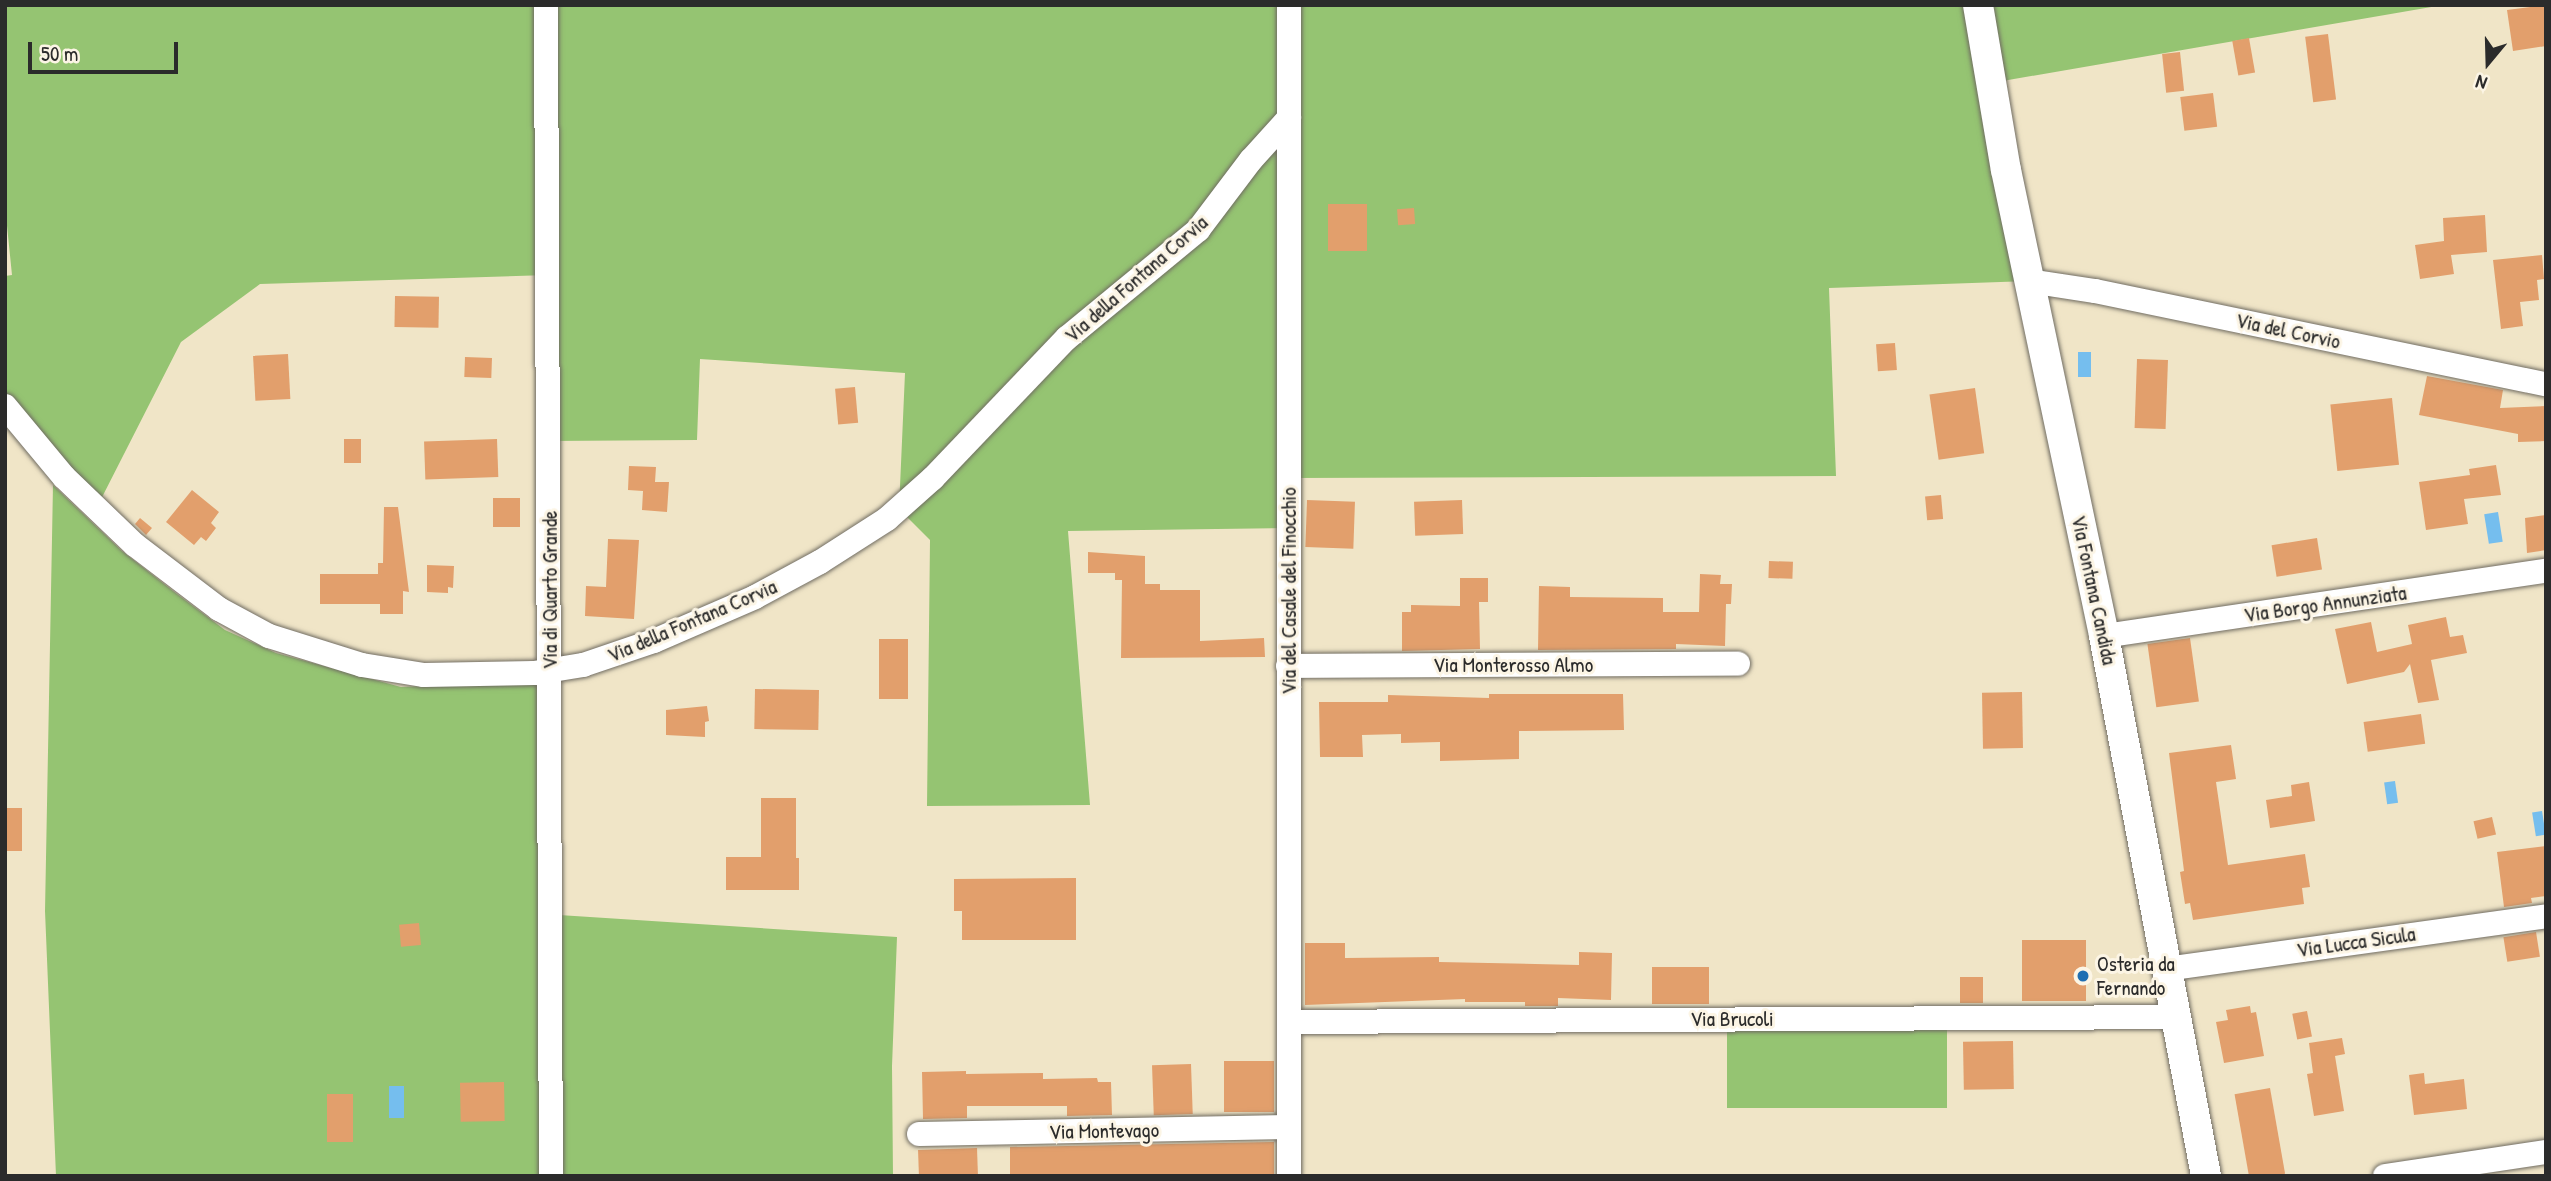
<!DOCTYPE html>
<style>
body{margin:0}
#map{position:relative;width:2551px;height:1181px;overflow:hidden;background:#f0e5c7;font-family:"Patrick Hand",sans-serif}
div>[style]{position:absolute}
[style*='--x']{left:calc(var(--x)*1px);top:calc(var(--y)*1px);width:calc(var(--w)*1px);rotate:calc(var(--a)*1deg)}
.green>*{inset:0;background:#95c472;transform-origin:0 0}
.water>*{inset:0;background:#75beee;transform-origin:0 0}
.building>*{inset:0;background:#e29f6c;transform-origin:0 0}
.roads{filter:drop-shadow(0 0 2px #706c62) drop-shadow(0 0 2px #706c62)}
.minor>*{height:24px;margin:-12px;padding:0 12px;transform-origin:12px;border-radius:12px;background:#fff}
.major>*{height:30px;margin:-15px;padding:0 15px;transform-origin:15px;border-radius:15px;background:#fff}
.dots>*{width:19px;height:19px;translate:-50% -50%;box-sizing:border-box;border:4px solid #fcf5e5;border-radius:50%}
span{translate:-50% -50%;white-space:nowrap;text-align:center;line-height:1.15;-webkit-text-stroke:6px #fcf5e5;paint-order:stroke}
.street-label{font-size:21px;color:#2b2b2b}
.poi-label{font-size:21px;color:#2b2b2b}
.left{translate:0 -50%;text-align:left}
.frame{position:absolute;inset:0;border:7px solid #2b2b2b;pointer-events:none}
.north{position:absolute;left:2453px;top:28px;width:70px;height:70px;-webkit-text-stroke:5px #fcf5e5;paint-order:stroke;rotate:199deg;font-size:19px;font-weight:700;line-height:28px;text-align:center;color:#2b2b2b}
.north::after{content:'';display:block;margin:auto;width:24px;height:32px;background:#2b2b2b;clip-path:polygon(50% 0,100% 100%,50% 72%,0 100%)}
.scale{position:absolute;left:28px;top:42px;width:150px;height:32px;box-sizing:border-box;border:4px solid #2b2b2b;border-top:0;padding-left:9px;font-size:21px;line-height:24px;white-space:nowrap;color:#2b2b2b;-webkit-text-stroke:5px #fcf5e5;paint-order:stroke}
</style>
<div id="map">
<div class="green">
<div style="clip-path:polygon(5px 5px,2443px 5px,1991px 83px,2029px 281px,1829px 288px,1836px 476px,1290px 478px,1289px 528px,1068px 531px,1090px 805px,927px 806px,930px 540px,899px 509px,905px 373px,700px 359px,697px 440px,549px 441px,548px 275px,260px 284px,181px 342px,96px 509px,5px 406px,5px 276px,12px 275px,5px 206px)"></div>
<div style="clip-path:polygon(53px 485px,122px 551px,177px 594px,225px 630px,276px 653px,401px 687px,530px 682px,539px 687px,541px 1176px,56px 1176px,45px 911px)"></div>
<div style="clip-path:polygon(559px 915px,897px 937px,892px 1066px,893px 1176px,562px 1176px)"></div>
<div style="left:1727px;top:1028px;width:220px;height:80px"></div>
</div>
<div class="water">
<div style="left:2078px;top:352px;width:13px;height:25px"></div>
<div style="left:2498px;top:512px;width:30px;height:14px;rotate:81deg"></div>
<div style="left:2395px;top:781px;width:22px;height:11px;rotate:82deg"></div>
<div style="left:2542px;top:811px;width:24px;height:10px;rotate:81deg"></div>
<div style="left:389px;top:1086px;width:15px;height:32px"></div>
</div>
<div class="building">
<div style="clip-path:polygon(2546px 5px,2546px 46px,2513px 51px,2507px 10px)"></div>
<div style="left:2328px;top:34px;width:66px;height:23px;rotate:83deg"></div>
<div style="left:2249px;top:38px;width:35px;height:17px;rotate:80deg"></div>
<div style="left:2180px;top:52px;width:39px;height:18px;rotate:84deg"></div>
<div style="left:2213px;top:93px;width:34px;height:33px;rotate:83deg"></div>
<div style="left:1328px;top:204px;width:39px;height:47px"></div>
<div style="left:1414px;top:208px;width:16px;height:17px;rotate:86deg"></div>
<div style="clip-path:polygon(2485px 215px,2487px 252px,2451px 255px,2454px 274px,2420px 279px,2415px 245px,2444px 241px,2443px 218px)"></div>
<div style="clip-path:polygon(2542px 255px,2544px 279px,2537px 280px,2539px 300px,2520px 302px,2523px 326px,2501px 329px,2493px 260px)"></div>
<div style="left:395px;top:296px;width:44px;height:31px;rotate:1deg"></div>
<div style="left:1895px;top:343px;width:27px;height:19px;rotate:86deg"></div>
<div style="left:288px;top:354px;width:45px;height:35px;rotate:87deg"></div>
<div style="left:465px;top:357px;width:27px;height:20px;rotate:2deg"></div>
<div style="left:2137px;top:359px;width:31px;height:69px;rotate:2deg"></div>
<div style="clip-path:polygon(2427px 376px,2503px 390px,2500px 408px,2546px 406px,2546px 441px,2518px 442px,2518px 434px,2419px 415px)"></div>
<div style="left:855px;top:387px;width:36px;height:20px;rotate:85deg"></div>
<div style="left:1975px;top:388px;width:66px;height:46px;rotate:82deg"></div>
<div style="left:2392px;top:398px;width:67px;height:62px;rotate:84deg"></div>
<div style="left:344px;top:439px;width:17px;height:24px"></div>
<div style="left:497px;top:439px;width:38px;height:73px;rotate:88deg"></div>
<div style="clip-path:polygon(2496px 465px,2501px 495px,2464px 499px,2468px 524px,2426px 530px,2419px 482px,2470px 475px,2469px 469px)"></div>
<div style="clip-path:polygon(629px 466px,656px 467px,655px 482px,669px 482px,667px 512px,642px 510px,643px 491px,628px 490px)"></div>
<div style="clip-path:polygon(192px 490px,219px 512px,211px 523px,216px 528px,206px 541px,201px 537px,194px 545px,166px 522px)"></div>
<div style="left:1941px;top:495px;width:24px;height:16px;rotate:85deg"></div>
<div style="left:493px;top:498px;width:27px;height:29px"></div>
<div style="left:1307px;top:500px;width:48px;height:47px;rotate:2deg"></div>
<div style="left:1462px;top:500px;width:34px;height:48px;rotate:88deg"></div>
<div style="clip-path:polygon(384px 507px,398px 507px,409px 592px,403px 591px,403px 614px,380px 614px,380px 604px,320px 604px,320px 574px,378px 574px,378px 563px,383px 563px)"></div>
<div style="clip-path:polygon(2546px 515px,2546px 550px,2527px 553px,2525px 518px)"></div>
<div style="clip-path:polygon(140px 518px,152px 528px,146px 535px,135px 524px)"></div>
<div style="left:2317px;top:538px;width:32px;height:46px;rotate:81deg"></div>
<div style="clip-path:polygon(608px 539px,639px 540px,634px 619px,585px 616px,586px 586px,606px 587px)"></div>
<div style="clip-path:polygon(1088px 552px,1145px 556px,1145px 584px,1160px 584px,1160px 590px,1200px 590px,1200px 641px,1264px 638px,1265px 657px,1121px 658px,1122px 580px,1115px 580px,1115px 573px,1088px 573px)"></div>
<div style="left:1769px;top:561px;width:24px;height:17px;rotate:2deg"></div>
<div style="clip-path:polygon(427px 565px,454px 566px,453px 588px,448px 587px,448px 593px,427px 592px)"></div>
<div style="clip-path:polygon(1700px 574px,1721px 575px,1720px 584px,1732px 584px,1731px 604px,1726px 604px,1725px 646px,1676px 644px,1676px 649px,1538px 650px,1539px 586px,1570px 587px,1570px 597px,1663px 598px,1663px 612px,1699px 612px)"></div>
<div style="clip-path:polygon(1460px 578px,1488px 578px,1488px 602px,1479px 602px,1480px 649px,1402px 651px,1402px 612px,1411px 612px,1411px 605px,1460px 606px)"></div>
<div style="clip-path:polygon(2446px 617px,2450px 637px,2463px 635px,2467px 653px,2431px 660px,2439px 700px,2418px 703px,2410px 664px,2404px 672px,2347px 684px,2335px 629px,2371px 622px,2377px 652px,2412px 644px,2408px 625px)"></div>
<div style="left:2190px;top:638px;width:64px;height:43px;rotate:82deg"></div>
<div style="left:879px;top:639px;width:29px;height:60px"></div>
<div style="left:755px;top:689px;width:64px;height:40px;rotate:1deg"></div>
<div style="left:2022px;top:692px;width:56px;height:40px;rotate:89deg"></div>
<div style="clip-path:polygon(1489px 694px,1623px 694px,1624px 730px,1519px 731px,1519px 759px,1440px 761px,1440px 742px,1401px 743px,1401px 734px,1362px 735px,1363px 757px,1320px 757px,1319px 702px,1388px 702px,1388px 695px,1489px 698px)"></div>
<div style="clip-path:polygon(707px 706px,709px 721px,705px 722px,705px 737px,666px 735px,666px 710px)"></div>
<div style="left:2421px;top:714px;width:30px;height:58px;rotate:82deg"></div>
<div style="clip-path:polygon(2231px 745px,2236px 779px,2216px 782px,2228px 865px,2305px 854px,2310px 887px,2302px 888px,2304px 904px,2193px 920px,2190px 903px,2185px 904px,2180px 872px,2184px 871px,2169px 753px)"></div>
<div style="clip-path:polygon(2309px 782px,2315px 821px,2270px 828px,2266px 800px,2292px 796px,2291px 785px)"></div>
<div style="clip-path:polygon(761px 798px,796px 798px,796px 858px,799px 858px,799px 890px,726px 890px,726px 857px,761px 857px)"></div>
<div style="left:22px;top:808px;width:43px;height:17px;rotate:90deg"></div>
<div style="left:2492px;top:817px;width:18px;height:19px;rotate:77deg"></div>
<div style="clip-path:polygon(2546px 846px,2546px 896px,2531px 898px,2532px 903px,2504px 907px,2497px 852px)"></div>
<div style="clip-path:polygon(1076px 878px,1076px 940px,962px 940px,962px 911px,954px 911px,954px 879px)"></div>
<div style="left:419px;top:923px;width:22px;height:20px;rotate:85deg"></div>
<div style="left:2536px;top:932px;width:25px;height:33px;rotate:81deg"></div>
<div style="left:2022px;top:940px;width:64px;height:61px"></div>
<div style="clip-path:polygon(1305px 943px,1345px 943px,1345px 958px,1439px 957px,1439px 962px,1579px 965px,1579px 952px,1612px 953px,1611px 1000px,1558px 998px,1558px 1006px,1525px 1006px,1525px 1002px,1465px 1002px,1465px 999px,1305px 1005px)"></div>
<div style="left:1652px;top:967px;width:57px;height:37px"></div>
<div style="left:1960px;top:977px;width:23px;height:26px"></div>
<div style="clip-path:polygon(2250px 1006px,2251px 1013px,2256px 1012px,2264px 1056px,2224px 1063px,2216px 1022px,2228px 1020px,2226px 1010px)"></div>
<div style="left:2307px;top:1011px;width:26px;height:15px;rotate:79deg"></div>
<div style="clip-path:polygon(2342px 1038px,2345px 1054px,2335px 1056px,2344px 1111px,2314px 1116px,2307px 1074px,2313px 1073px,2309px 1043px)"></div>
<div style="left:2013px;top:1041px;width:48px;height:50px;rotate:89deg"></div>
<div style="left:1274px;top:1061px;width:51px;height:50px;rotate:90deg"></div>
<div style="left:1191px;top:1064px;width:50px;height:39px;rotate:88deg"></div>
<div style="clip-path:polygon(966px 1071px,966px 1074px,1043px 1073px,1043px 1079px,1097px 1078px,1098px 1082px,1111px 1082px,1112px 1115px,1067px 1116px,1067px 1106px,967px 1106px,967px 1118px,923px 1119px,922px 1072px)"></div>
<div style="clip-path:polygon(2424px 1073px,2425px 1084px,2464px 1079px,2467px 1109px,2414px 1115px,2409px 1075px)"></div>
<div style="left:504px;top:1082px;width:39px;height:44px;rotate:89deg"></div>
<div style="left:2270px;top:1088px;width:87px;height:36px;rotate:80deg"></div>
<div style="left:327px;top:1094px;width:26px;height:48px"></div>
<div style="clip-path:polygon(1274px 1142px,1274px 1176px,1010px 1176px,1010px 1147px)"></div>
<div style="left:977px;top:1148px;width:28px;height:59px;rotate:88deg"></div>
</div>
<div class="roads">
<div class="minor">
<div style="--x:546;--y:5;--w:1171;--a:89.76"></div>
<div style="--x:1289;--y:5;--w:1171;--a:90"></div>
<div style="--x:2029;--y:281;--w:67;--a:8.6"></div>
<div style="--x:2095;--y:291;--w:460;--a:11.7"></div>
<div style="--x:5;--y:406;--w:92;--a:50.3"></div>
<div style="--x:64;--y:477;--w:98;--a:43.8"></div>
<div style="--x:135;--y:545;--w:106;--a:37.3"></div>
<div style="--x:219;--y:609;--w:57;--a:28.4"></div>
<div style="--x:269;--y:636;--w:97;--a:17.3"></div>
<div style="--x:362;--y:665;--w:63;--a:9.2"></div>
<div style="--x:424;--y:675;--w:110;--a:-1"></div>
<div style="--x:534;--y:673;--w:50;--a:-9.3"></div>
<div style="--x:583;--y:665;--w:75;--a:-18.7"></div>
<div style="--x:654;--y:641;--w:110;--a:-23.5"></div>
<div style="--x:755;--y:597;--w:74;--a:-28.3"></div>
<div style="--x:820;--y:562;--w:80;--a:-32.7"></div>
<div style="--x:887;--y:519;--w:62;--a:-41.7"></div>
<div style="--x:933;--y:478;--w:194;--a:-46.3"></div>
<div style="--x:1067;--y:338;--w:170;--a:-39.5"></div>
<div style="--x:1198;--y:230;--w:88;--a:-52.9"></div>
<div style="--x:1251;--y:160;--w:57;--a:-47.9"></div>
<div style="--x:2104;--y:636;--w:447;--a:-8.4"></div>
<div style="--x:1288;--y:666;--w:450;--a:-0.3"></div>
<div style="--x:2166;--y:969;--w:384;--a:-7.9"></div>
<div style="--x:1289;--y:1022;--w:886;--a:-0.32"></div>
<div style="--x:919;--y:1134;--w:369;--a:-1.1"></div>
<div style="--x:2385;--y:1176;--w:163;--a:-8.5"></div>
</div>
<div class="major">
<div style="--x:1978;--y:5;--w:167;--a:80.4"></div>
<div style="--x:2006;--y:170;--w:476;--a:78.1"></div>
<div style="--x:2104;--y:636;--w:550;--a:79.3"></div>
</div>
</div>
<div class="dots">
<div style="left:2083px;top:976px;background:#1f6fb2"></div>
</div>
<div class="street-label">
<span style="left:1136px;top:279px;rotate:-41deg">Via della Fontana Corvia</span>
<span style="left:2288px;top:331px;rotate:12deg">Via del Corvio</span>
<span style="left:550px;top:590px;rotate:-90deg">Via di Quarto Grande</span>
<span style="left:2094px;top:590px;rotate:78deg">Via Fontana Candida</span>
<span style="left:1289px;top:591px;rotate:-90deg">Via del Casale del Finocchio</span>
<span style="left:2325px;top:604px;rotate:-8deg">Via Borgo Annunziata</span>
<span style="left:692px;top:621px;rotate:-23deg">Via della Fontana Corvia</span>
<span style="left:1513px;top:665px">Via Monterosso Almo</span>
<span style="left:2356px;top:942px;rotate:-8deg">Via Lucca Sicula</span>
<span style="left:1732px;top:1019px">Via Brucoli</span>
<span style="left:1104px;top:1131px;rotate:-1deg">Via Montevago</span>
</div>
<div class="poi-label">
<span class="left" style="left:2097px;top:976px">Osteria da<br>Fernando</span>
</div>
<div class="frame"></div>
<div class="north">N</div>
<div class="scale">50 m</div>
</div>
